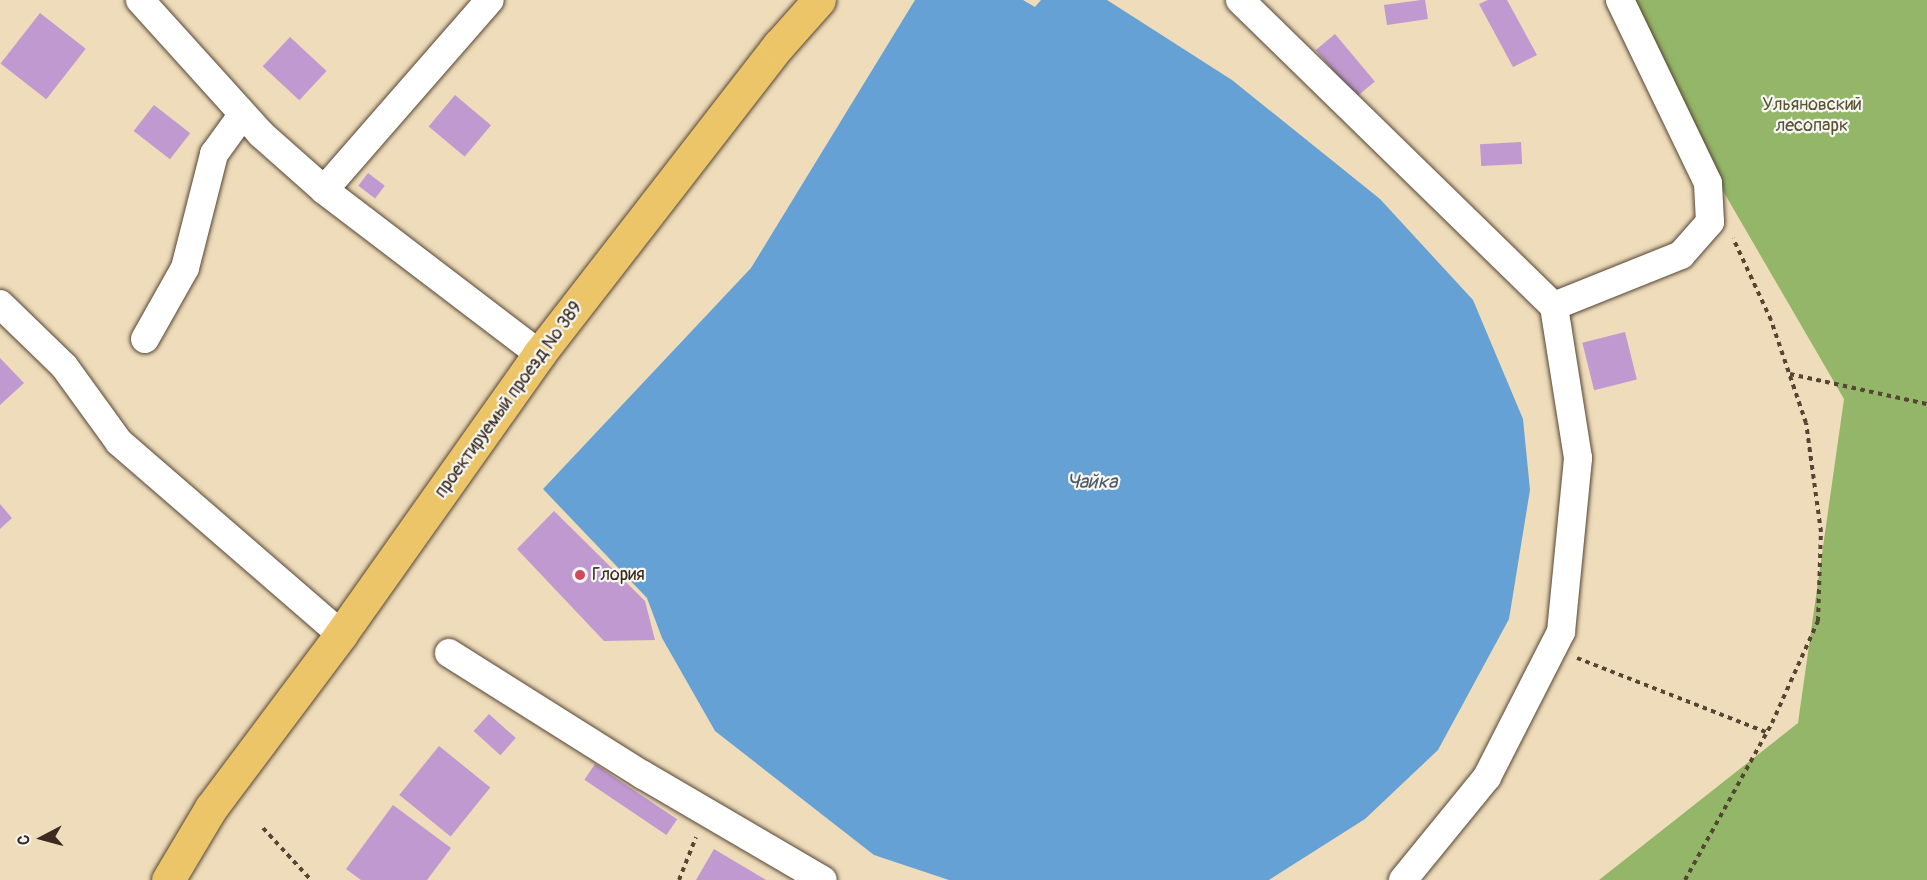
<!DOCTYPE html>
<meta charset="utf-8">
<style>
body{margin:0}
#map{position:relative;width:1927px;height:880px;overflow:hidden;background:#eedcba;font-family:Pangolin,sans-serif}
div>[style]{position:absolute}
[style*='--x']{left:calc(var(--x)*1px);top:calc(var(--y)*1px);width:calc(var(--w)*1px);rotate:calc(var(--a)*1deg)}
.forest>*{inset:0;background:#94b668}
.water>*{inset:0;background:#66a1d6}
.building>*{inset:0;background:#bf99d0;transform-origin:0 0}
.path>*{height:4px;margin-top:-2px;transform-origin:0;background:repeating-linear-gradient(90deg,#564535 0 4.5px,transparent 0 9px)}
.roads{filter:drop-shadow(0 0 2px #564535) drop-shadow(0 0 2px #564535)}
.minor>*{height:28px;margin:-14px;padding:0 14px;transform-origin:14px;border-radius:14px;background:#fff}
.major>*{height:33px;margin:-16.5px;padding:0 16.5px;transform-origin:16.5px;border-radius:16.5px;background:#edc569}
.dots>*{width:16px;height:16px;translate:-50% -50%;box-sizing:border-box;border:3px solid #f6f6f2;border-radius:50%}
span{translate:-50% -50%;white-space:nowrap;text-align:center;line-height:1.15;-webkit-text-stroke:4.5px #f6f6f2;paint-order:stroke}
.park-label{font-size:18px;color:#5b5434}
.street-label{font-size:18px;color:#3b2a1e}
.poi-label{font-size:18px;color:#3b2a1e}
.left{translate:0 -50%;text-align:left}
.water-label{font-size:20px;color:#4c5a68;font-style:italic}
.north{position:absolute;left:12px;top:808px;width:60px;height:60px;-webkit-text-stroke:4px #f6f6f2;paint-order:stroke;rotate:264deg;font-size:16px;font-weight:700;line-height:24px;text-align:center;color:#3b2a1e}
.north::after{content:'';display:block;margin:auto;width:21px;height:27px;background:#3b2a1e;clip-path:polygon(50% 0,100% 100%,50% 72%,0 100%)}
</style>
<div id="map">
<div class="forest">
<div style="clip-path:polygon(1612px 0,1927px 0,1927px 880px,1599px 880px,1798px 723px,1844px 399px)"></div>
</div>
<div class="water">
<div style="clip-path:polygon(915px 0,1023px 0,1035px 7px,1041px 0,1107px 0,1232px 80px,1380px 199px,1473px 300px,1523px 419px,1530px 490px,1509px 619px,1438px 750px,1365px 819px,1269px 880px,949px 880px,874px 855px,715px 731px,662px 638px,647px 598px,543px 489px,751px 268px)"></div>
</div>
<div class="building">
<div style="clip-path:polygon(1421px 0,1425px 0,1428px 19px,1387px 25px,1384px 5px)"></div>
<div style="clip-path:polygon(1488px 0,1507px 0,1537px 55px,1513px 67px,1479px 4px)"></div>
<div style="left:40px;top:13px;width:58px;height:64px;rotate:38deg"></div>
<div style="left:1335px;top:34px;width:62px;height:25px;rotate:50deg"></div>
<div style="left:290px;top:37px;width:50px;height:40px;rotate:43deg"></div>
<div style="left:455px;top:95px;width:47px;height:41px;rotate:40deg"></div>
<div style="left:154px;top:105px;width:46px;height:33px;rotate:38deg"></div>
<div style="left:1521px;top:142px;width:22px;height:41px;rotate:87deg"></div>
<div style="left:368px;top:173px;width:21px;height:16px;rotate:37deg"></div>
<div style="left:1625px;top:332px;width:49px;height:44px;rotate:76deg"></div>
<div style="clip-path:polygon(0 358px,24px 383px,0 405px)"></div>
<div style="clip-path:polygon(0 504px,12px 518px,0 529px)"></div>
<div style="clip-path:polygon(554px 511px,645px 601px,655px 640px,604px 641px,517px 549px)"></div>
<div style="left:489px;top:714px;width:36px;height:23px;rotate:42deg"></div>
<div style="left:439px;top:746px;width:66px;height:63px;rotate:39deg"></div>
<div style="left:595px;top:764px;width:99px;height:19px;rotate:34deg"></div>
<div style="clip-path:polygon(393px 805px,451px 848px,427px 880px,361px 880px,346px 869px)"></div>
<div style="clip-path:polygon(714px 849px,766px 880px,696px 880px)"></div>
</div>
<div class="path">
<div style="--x:1790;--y:374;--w:140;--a:12.4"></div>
<div style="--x:1577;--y:658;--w:203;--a:21.4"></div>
<div style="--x:263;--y:828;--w:71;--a:47.3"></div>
<div style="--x:679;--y:880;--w:46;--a:-68.4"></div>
<div style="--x:1685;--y:880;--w:179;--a:-61"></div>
<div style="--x:1772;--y:723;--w:112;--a:-65.7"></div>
<div style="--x:1818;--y:621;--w:89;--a:-88.1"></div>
<div style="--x:1821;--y:532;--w:110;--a:-97.8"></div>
<div style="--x:1806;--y:423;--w:109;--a:-108.8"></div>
<div style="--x:1771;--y:320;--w:90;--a:-114.9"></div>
</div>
<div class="roads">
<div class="minor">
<div style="--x:140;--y:0;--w:181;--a:47.9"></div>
<div style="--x:261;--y:134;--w:84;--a:41.6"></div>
<div style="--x:324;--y:190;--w:270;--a:37.3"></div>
<div style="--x:1240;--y:0;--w:438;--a:44.3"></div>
<div style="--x:1554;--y:306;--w:137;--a:-21.9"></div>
<div style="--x:1681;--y:255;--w:44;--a:-48.7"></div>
<div style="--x:1710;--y:222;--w:39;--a:-93"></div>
<div style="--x:1708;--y:183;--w:203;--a:-115.7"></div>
<div style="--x:324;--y:190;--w:252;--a:-48.9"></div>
<div style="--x:0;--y:304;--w:89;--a:44.1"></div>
<div style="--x:64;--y:366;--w:94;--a:54.1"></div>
<div style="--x:119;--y:442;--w:294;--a:40.9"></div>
<div style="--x:145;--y:339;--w:81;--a:-60.6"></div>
<div style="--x:185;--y:268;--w:118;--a:-75.7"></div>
<div style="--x:214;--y:154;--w:49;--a:-54.1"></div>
<div style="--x:449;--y:653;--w:229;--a:32.2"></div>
<div style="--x:643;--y:775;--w:208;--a:30.3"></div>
<div style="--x:1403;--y:880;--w:133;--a:-50.8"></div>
<div style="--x:1487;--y:777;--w:163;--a:-63"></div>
<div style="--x:1561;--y:632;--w:175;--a:-84.4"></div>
<div style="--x:1578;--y:458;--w:154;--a:-99"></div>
</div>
<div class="major">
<div style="--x:168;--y:880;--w:84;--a:-59.2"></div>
<div style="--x:211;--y:808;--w:217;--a:-53.2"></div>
<div style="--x:341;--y:634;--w:343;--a:-54.7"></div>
<div style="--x:539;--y:354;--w:391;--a:-52.2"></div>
<div style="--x:779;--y:45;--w:60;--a:-48.4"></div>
</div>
</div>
<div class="dots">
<div style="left:580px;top:575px;background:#d1495b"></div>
</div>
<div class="park-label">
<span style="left:1812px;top:116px">Ульяновский<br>лесопарк</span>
</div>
<div class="street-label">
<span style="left:509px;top:400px;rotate:-54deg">проектируемый проезд № 389</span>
</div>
<div class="poi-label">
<span class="left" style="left:592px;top:575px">Глория</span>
</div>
<div class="water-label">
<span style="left:1092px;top:481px">Чайка</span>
</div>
<div class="north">С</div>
</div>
